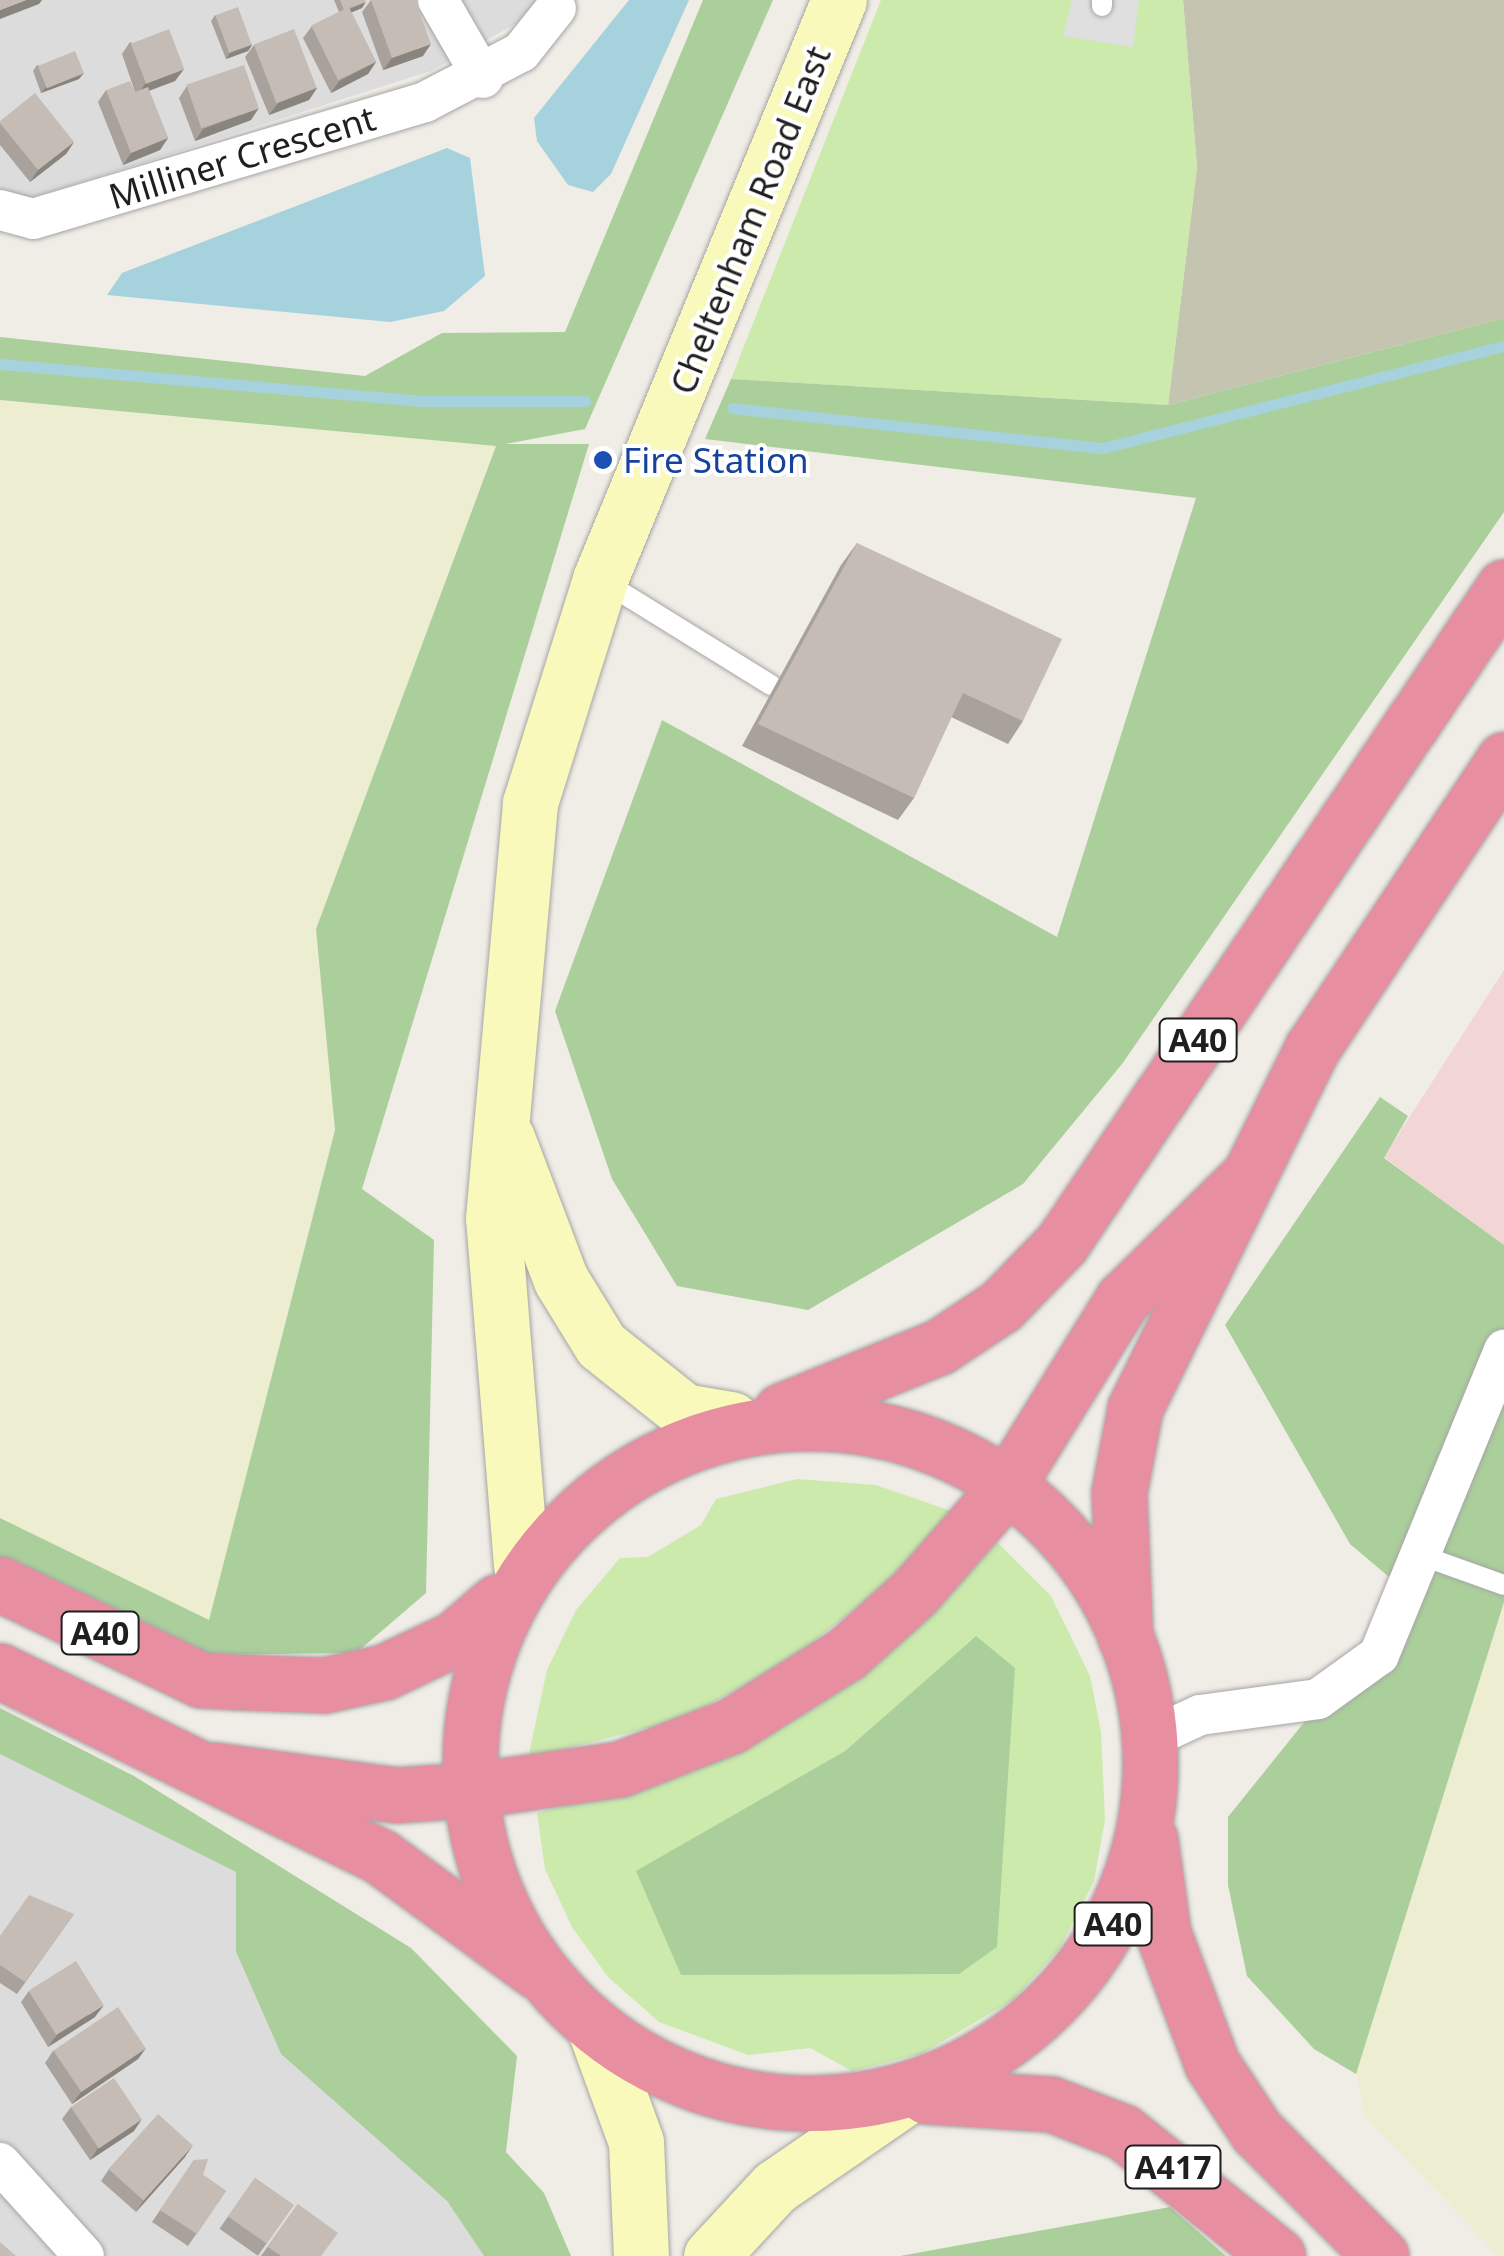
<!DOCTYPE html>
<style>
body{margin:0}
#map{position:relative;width:1504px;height:2256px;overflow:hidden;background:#f0ece6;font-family:"Noto Sans",sans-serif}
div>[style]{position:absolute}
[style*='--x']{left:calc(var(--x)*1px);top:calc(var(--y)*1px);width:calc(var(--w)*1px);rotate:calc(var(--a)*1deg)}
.residential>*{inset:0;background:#dddcdc}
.commercial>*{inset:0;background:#f1d6d5}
.construction>*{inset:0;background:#c5c4b1}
.farmland>*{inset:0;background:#edeed1}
.grass>*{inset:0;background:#cceaac}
.forest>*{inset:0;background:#abcf9b}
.parking>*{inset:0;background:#dfdfdf}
.water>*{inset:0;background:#a6d2dd}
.stream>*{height:11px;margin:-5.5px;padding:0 5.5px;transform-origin:5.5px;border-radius:5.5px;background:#a6d2dd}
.roads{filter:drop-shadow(0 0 2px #a6a6a6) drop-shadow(0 0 2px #a6a6a6)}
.lane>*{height:20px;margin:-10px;padding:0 10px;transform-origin:10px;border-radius:10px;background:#fff}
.street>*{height:40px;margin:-20px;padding:0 20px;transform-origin:20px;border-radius:20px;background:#fff}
.secondary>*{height:55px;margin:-27.5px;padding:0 27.5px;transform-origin:27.5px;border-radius:27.5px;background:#f8f9ba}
.highway>*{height:55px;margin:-27.5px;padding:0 27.5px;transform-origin:27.5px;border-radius:27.5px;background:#e78ea1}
.highway>.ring{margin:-27.5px;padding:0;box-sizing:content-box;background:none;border:55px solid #e78ea1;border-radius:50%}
.wall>*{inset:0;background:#a9a29c;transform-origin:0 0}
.shaded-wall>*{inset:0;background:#8a847f}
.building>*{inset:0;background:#c5bcb5;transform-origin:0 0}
.dots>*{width:28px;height:28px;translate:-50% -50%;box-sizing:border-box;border:5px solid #fff;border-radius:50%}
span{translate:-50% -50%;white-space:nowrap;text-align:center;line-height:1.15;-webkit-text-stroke:8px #fff;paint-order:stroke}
.shield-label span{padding:2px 8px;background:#fff;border:2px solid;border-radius:8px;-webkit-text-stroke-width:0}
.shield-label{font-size:32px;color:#1f1f1f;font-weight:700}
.street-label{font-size:35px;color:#1f1f1f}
.transit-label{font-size:35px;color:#164399}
.left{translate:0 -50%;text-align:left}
</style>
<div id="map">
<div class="residential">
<div style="clip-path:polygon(0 0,542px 0,535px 13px,431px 71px,0 208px)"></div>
<div style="clip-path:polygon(0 1754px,236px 1872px,236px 1952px,281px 2054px,447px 2201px,484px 2256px,0 2256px)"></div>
</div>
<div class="commercial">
<div style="clip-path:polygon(1504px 970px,1504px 1245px,1384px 1157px)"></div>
</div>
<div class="construction">
<div style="clip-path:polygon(1183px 0,1504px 0,1504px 318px,1168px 405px,1197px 167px)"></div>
</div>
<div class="farmland">
<div style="clip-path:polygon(0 400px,496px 445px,316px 929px,335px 1130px,209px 1621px,0 1518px)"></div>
<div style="clip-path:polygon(1504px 1602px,1504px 2256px,1499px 2256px,1365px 2117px,1356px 2074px)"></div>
</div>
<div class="grass">
<div style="clip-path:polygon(881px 0,1183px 0,1197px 167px,1168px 405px,731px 379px)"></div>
<div style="clip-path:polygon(797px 1479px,876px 1485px,954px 1512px,898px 1576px,781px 1666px,680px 1720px,528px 1758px,547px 1670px,576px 1610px,620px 1558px,648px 1557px,701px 1525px,716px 1499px)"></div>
<div style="clip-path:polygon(evenodd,997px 1542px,1051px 1596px,1090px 1676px,1101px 1732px,1105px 1820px,1094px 1881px,1060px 1948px,1013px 2000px,921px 2054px,852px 2071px,810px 2048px,748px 2055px,659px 2022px,608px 1977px,572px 1927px,545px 1869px,537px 1813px,687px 1773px,817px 1707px,930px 1616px,997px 1542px,976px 1636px,681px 1975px,637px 1871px,845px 1751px,976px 1636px)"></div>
</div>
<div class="forest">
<div style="clip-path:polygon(703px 0,773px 0,585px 429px,505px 444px,589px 444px,362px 1189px,434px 1240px,426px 1593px,356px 1653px,201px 1655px,0 1557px,0 1518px,209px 1620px,335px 1130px,316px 929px,496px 446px,0 400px,0 337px,365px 376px,442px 333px,565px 332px)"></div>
<div style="clip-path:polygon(1504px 318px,1504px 512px,1122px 1064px,1023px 1184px,808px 1310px,677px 1286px,612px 1179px,555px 1011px,662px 720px,1057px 937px,1196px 498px,705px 439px,731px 379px,1168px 405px)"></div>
<div style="clip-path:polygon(1380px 1097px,1408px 1116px,1384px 1158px,1504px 1245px,1504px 1602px,1356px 2074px,1314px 2049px,1247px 1976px,1228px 1885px,1228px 1817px,1408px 1593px,1350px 1544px,1225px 1325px)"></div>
<div style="clip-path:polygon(976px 1636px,1015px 1668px,997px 1947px,959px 1974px,681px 1975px,636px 1871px,845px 1751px)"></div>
<div style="clip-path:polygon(0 1708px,134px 1776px,411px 1948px,517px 2056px,506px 2152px,544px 2193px,571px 2256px,484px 2256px,447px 2201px,281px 2054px,236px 1952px,236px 1872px,0 1754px)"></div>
<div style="clip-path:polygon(1170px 2207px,1226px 2256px,900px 2256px)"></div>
</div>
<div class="parking">
<div style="clip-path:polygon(1072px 0,1139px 0,1133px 47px,1063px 36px)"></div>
</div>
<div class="water">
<div style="clip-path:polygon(629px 0,689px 0,611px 174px,593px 192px,568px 185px,537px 141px,534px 118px)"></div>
<div style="clip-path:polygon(447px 148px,470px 158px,485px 276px,444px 311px,390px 322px,107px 295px,122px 273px)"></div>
</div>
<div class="stream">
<div style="--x:0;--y:364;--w:422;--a:5"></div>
<div style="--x:420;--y:401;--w:165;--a:0"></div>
<div style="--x:732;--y:408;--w:373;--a:6.2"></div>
<div style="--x:1103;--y:448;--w:414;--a:-14.3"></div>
</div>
<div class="roads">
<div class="lane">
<div style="--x:1102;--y:6;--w:6;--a:-90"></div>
<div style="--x:603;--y:581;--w:198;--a:31.8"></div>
<div style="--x:1423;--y:1556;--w:86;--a:19.7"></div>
</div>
<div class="street">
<div style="--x:438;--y:0;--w:90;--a:60"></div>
<div style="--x:0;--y:210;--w:34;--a:15"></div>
<div style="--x:33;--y:219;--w:409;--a:-16.6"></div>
<div style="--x:425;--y:102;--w:108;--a:-27.5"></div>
<div style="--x:521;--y:52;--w:56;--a:-51.5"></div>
<div style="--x:1148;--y:1739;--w:57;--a:-24.8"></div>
<div style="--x:1200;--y:1715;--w:119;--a:-7.7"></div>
<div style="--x:1318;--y:1699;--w:75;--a:-35.8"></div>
<div style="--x:1379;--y:1655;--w:330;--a:-67.7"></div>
<div style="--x:0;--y:2163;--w:125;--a:47.9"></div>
</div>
<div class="secondary">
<div style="--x:507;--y:1138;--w:152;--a:69.2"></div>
<div style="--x:561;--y:1280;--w:76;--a:58.4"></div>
<div style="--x:601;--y:1345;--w:106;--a:38.5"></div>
<div style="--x:684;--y:1411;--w:48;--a:9.7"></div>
<div style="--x:521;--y:1565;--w:348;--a:-94.6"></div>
<div style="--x:493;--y:1218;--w:417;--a:-84.9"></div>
<div style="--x:530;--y:803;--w:235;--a:-72.6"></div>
<div style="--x:600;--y:579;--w:626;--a:-67.57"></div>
<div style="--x:596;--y:2032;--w:117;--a:70"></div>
<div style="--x:636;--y:2142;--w:114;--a:87.5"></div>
<div style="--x:711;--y:2256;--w:94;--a:-47.2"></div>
<div style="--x:775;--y:2187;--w:152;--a:-34.5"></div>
</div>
<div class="highway">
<div style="--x:781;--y:1411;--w:170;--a:-22.1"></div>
<div style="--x:939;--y:1347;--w:74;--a:-33.5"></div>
<div style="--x:1001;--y:1306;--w:88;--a:-45.9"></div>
<div style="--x:1062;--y:1243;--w:791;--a:-56.03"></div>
<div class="ring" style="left:470px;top:1423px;width:625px;height:625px"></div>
<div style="--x:0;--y:1584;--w:223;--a:25.5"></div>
<div style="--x:201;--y:1680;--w:38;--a:3"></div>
<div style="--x:239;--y:1682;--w:85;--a:2"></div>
<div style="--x:324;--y:1685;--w:61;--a:-12.2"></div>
<div style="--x:384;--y:1672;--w:77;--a:-25.2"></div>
<div style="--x:454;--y:1639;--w:57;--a:-40.7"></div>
<div style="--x:1125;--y:1637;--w:145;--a:-92.4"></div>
<div style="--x:1119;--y:1492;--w:86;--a:-79.2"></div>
<div style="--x:1135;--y:1408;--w:402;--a:-63.8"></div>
<div style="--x:1313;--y:1047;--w:345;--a:-56.4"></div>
<div style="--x:0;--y:1671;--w:424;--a:26"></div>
<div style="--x:381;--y:1857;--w:192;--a:36.3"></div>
<div style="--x:214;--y:1770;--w:184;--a:7.8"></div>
<div style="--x:396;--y:1795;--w:85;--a:-4"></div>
<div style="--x:481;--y:1789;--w:140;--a:-8.2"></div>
<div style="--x:620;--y:1769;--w:119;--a:-21.2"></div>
<div style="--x:731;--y:1726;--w:136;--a:-32.1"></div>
<div style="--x:846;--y:1654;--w:91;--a:-41.9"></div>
<div style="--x:914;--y:1593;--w:138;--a:-48.8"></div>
<div style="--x:1005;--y:1489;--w:224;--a:-58.2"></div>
<div style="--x:1123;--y:1299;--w:174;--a:-44.5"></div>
<div style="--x:1150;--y:1839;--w:95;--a:82.1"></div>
<div style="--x:1163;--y:1933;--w:140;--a:69.5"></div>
<div style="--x:1212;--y:2064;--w:82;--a:56.5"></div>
<div style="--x:1257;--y:2132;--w:175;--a:45"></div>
<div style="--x:926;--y:2096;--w:125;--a:3.7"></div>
<div style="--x:1051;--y:2104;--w:77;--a:21.3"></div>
<div style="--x:1123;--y:2132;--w:198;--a:38.7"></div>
</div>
</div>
<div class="wall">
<div style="clip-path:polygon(334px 0,365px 0,362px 8px,351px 12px,376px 62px,368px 74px,331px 93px,303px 38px,312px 26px,339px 12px)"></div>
<div style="clip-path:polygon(371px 0,423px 56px,383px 70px,362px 12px)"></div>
<div style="clip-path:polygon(215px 15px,252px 45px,248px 51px,226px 59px,211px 21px)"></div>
<div style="clip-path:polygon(130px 42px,184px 69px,175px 81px,149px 91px,168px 138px,160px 150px,123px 165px,98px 102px,106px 90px,135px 92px,122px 54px)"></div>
<div style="clip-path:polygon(254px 45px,317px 88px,309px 100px,269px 115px,245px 57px)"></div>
<div style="clip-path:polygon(37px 65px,79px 79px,41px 93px,33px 71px)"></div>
<div style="clip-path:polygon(187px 86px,251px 120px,195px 141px,179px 98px)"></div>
<div style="clip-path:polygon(0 121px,74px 142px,66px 154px,30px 182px,0 145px)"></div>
<div style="clip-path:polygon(857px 543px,1023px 721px,1008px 744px,951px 717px,914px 798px,898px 820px,742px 746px,841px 565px)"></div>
<div style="clip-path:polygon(74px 1914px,17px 1994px,0 1983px,0 1936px)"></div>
<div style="clip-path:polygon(29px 1991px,95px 2017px,48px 2047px,21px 2002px)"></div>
<div style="clip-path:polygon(146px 2048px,138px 2059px,72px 2104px,45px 2063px,53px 2051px)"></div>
<div style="clip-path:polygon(71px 2107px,134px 2131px,90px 2160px,62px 2119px)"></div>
<div style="clip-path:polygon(185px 2157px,136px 2212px,101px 2181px,109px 2169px)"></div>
<div style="clip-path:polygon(194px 2160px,203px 2175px,226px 2191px,188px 2246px,152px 2222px)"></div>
<div style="left:255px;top:2178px;width:47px;height:62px;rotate:35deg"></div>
<div style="clip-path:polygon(298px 2204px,321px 2256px,261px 2256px)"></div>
</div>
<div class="shaded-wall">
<div style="clip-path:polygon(26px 0,42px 0,39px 4px,0 19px,0 10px)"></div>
<div style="clip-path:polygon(366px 2px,362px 8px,341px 17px,345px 11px)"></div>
<div style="clip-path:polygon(431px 44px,423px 56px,383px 70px,392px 58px)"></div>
<div style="clip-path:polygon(252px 45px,248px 51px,226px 59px,230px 53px)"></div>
<div style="clip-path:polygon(376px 62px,368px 74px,331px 93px,339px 81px)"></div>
<div style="clip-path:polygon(184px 69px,175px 81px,137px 95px,145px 84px)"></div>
<div style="clip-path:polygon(84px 73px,79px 79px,41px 93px,46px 87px)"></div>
<div style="clip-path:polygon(317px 88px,309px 100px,269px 115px,278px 103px)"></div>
<div style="clip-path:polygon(259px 108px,251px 120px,195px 141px,203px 129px)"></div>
<div style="clip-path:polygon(168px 138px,160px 150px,123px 165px,131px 153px)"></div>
<div style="clip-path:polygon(74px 142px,66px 154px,30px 182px,38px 170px)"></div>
<div style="clip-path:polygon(104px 2005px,95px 2017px,48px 2047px,57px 2035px)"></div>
<div style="clip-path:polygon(146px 2048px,138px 2059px,72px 2104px,81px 2092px)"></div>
<div style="clip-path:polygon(142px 2119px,134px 2131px,90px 2160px,98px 2148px)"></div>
<div style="clip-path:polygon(193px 2145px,185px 2157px,136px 2212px,144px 2200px)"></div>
</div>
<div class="building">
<div style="clip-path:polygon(0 0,26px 0,0 10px)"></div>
<div style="clip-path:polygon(340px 0,365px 0,366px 2px,344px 10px)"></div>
<div style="clip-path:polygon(371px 0,415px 0,431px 44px,392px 58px)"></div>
<div style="left:238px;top:7px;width:40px;height:24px;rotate:70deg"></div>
<div style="left:349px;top:7px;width:61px;height:42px;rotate:64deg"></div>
<div style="left:169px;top:29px;width:43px;height:41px;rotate:69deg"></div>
<div style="left:294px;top:29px;width:63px;height:43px;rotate:69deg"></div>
<div style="left:75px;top:51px;width:24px;height:40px;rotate:68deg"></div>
<div style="left:244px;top:65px;width:46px;height:61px;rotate:71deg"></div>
<div style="clip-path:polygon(130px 81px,135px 92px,148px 87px,168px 138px,131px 153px,106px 90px)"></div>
<div style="clip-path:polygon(35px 93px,74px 142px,38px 170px,0 123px,0 121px)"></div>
<div style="clip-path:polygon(857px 543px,1062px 639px,1023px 721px,963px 693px,914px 798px,758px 724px)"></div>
<div style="clip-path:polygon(29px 1895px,74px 1914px,25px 1982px,0 1965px,0 1936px)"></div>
<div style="left:76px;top:1961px;width:52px;height:56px;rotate:58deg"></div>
<div style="left:118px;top:2007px;width:50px;height:78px;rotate:56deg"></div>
<div style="left:114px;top:2078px;width:50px;height:52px;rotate:56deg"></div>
<div style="left:158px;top:2114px;width:47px;height:74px;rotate:42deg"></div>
<div style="clip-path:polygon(208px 2159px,203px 2175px,226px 2191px,197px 2234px,160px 2210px,194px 2160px)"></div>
<div style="left:255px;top:2178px;width:47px;height:47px;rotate:35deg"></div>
<div style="clip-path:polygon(298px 2204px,338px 2233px,321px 2256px,281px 2256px,268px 2247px)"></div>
<div style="clip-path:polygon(0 2242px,16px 2256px,0 2256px)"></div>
</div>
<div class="dots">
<div style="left:603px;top:460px;background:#1a4fb4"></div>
</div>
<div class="shield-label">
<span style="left:1198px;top:1040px">A40</span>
<span style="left:100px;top:1633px">A40</span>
<span style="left:1113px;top:1924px">A40</span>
<span style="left:1173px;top:2167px">A417</span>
</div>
<div class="street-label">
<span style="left:242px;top:157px;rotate:-17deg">Milliner Crescent</span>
<span style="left:750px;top:220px;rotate:-68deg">Cheltenham Road East</span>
</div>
<div class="transit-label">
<span class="left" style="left:623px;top:460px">Fire Station</span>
</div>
</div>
